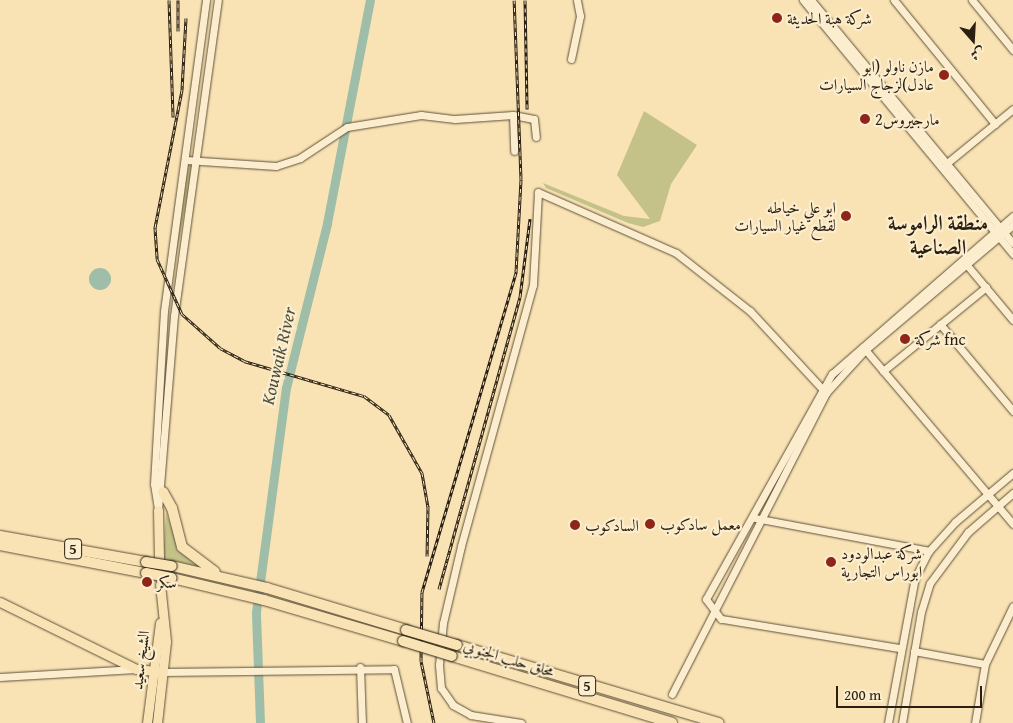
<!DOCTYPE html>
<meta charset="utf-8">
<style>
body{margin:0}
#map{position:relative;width:1013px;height:723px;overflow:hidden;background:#f9e3b4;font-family:"Gentium Book Plus",Amiri,serif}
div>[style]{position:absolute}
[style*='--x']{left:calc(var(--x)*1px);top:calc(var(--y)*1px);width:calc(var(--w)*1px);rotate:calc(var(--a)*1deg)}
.green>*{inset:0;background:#c4c289;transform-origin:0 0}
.water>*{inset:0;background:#9ebea9}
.round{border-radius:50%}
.river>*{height:9px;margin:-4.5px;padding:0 4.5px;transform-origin:4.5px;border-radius:4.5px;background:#9ebea9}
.roads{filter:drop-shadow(0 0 1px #5e5039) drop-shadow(0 0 1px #5e5039)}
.minor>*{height:7px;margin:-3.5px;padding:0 3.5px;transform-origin:3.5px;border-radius:3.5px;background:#fbedce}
.major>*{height:9px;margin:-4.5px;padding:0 4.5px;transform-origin:4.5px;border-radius:4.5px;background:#f9e3b4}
.highway>*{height:10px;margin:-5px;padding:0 5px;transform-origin:5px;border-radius:5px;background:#f9e3b4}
.rail>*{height:3px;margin-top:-1.5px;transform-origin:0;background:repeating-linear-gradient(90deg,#fbedce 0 4px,#2a1f10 0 8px);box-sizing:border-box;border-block:1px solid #2a1f10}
.bridges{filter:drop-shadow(0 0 1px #2a1f10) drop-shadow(0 0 1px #2a1f10)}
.highway-bridge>*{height:10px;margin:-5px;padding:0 5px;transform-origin:5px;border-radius:5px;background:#f9e3b4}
.dots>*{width:14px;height:14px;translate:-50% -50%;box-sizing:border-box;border:2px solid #fbedce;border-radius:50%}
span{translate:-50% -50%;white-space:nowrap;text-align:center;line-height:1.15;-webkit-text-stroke:4.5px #fbedce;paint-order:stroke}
.shield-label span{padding:1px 4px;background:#fbedce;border:1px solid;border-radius:4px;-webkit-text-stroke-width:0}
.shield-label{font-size:15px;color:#2a1f10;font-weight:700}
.poi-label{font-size:16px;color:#2a1f10}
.left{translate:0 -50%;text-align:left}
.right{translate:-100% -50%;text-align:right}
.street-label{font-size:16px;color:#2a1f10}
.water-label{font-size:18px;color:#4d4f3e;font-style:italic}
.district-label{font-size:21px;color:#2a1f10;font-weight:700}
.north{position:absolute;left:948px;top:15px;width:50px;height:50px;-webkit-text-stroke:4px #fbedce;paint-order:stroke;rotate:161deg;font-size:14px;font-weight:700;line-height:20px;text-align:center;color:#2a1f10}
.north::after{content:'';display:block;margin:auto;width:18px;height:22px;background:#2a1f10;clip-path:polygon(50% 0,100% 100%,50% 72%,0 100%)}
.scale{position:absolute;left:836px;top:686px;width:146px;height:22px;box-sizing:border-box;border:2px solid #2a1f10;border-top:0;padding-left:6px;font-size:15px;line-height:18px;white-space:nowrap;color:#2a1f10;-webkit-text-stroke:4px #fbedce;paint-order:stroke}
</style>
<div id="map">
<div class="green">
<div style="clip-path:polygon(644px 111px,697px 145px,671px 184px,660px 221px,643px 227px,628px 223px,546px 188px,543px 183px,624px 216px,650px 219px,617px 175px)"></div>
<div style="left:189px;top:163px;width:5px;height:102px;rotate:11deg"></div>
<div style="clip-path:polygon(166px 512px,179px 548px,204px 571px,163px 561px)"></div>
</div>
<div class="water">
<div class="round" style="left:89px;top:268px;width:22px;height:22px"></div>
</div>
<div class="river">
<div style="--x:260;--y:723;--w:111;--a:-92.1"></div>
<div style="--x:256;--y:612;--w:226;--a:-82.4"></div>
<div style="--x:286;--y:388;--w:170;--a:-76"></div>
<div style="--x:327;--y:223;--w:227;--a:-79.1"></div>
</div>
<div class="roads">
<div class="minor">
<div style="--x:803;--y:0;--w:330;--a:50.4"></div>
<div style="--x:811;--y:0;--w:316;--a:50.3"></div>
<div style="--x:894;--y:0;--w:160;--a:50.8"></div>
<div style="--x:972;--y:0;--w:65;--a:50.6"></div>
<div style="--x:571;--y:59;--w:44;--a:-78.2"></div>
<div style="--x:580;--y:16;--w:16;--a:-101"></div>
<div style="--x:513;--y:115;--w:36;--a:88"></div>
<div style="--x:186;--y:160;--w:90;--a:3.8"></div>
<div style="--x:276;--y:166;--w:25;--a:-18"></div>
<div style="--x:300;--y:158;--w:56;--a:-33.4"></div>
<div style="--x:347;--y:127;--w:75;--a:-9.2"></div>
<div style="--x:421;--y:115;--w:34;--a:7"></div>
<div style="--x:455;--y:119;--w:58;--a:-3.9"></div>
<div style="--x:513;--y:115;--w:21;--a:11"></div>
<div style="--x:534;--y:119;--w:18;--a:84"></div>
<div style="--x:947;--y:163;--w:85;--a:-39.3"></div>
<div style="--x:966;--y:264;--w:73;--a:50"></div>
<div style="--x:940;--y:324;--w:114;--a:50"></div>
<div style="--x:863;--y:347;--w:232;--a:49.7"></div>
<div style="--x:883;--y:371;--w:133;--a:-39.2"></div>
<div style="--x:158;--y:509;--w:25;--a:-99"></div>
<div style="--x:154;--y:484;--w:173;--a:-86.7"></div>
<div style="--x:164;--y:311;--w:314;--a:-82.3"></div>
<div style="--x:158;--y:510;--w:195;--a:-85.3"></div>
<div style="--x:174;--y:316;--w:319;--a:-82.1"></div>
<div style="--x:755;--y:518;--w:177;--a:10.7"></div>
<div style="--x:899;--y:648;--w:180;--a:-170.7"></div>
<div style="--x:721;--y:619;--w:25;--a:-127"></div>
<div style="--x:706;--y:599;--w:258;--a:-60.8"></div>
<div style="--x:832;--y:374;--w:240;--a:-41.1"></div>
<div style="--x:914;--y:651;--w:72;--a:10.4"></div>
<div style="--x:360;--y:667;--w:56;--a:88"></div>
<div style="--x:163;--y:672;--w:231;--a:-0.7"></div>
<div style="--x:394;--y:669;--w:56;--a:76.5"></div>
<div style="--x:0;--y:677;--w:136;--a:-3.4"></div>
<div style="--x:672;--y:694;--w:338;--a:-62.9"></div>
<div style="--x:826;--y:393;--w:58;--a:-47.8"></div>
<div style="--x:865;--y:350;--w:194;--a:-40.2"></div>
<div style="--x:521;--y:723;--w:51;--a:-170.9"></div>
<div style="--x:471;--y:715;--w:21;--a:-151"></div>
<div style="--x:453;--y:705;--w:21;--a:-125"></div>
<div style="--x:441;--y:688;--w:23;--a:-95"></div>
<div style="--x:439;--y:665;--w:42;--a:-84.6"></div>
<div style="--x:443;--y:623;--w:79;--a:-76.8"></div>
<div style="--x:461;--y:546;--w:271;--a:-74.6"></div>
<div style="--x:533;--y:285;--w:93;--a:-86.9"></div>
<div style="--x:538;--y:192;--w:151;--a:23.8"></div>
<div style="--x:676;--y:253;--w:94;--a:38.1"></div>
<div style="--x:750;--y:311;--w:112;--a:47.2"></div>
<div style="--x:888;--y:723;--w:147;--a:-79.5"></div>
<div style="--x:915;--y:578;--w:30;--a:-63"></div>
<div style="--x:929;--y:551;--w:39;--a:-48"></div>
<div style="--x:955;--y:522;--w:76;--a:-40.2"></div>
<div style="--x:902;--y:723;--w:113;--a:-80.3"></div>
<div style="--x:921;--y:612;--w:30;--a:-73"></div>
<div style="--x:930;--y:583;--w:64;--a:-53.3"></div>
<div style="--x:968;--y:532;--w:60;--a:-40.9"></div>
<div style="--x:975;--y:723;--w:60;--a:-80.4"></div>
<div style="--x:985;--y:664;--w:64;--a:-64.2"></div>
</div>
<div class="major">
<div style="--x:158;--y:510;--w:48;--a:88.8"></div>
<div style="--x:0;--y:602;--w:152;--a:26.2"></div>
<div style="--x:136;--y:669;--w:27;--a:6"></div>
<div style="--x:147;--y:723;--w:101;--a:-82.6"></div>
<div style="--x:157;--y:723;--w:82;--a:-83.7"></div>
<div style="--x:166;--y:641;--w:57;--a:-96"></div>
</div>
<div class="highway">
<div style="--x:163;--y:492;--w:18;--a:61"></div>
<div style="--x:172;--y:508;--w:40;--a:75.6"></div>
<div style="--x:182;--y:547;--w:41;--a:37.1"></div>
<div style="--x:0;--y:536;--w:148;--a:10.1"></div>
<div style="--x:0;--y:545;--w:149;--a:10.9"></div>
<div style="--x:172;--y:566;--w:98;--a:13"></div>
<div style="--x:267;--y:588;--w:145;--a:16.8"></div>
<div style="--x:172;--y:578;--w:95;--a:13.4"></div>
<div style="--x:264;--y:600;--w:145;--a:16.4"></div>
<div style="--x:457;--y:645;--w:273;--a:16.6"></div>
<div style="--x:452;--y:656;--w:230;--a:16.9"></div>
</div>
</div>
<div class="rail">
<div style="--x:169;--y:0;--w:117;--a:88"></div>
<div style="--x:525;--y:0;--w:109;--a:88.9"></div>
<div style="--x:186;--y:18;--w:72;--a:93.2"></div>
<div style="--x:182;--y:90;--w:141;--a:101.1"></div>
<div style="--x:155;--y:228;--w:31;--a:86"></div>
<div style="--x:157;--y:259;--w:60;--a:65.6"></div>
<div style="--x:182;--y:314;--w:51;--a:41.8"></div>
<div style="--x:220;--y:348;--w:27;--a:28"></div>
<div style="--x:244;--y:361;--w:125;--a:16.3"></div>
<div style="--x:364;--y:396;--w:31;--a:37"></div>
<div style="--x:389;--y:415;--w:67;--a:60.4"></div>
<div style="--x:422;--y:473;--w:34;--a:80"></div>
<div style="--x:428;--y:506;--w:50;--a:91.1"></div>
<div style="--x:178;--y:31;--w:31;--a:-90"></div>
<div style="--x:439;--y:589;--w:303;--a:-74.5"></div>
<div style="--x:520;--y:297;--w:79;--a:-82.7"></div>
<div style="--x:434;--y:723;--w:63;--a:-101.8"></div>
<div style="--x:421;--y:661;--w:69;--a:-89.2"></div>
<div style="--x:422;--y:592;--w:334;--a:-73.6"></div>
<div style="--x:516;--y:272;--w:93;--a:-86.9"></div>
<div style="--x:521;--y:179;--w:179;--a:-92.2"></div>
</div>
<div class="bridges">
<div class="highway-bridge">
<div style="--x:146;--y:562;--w:26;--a:9"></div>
<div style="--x:146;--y:573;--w:26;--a:11"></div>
<div style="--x:406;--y:630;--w:53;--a:16.4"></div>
<div style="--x:403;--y:641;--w:51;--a:17"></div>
</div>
</div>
<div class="dots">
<div style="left:777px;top:18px;background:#8f2418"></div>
<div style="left:944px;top:75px;background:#8f2418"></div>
<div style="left:865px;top:119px;background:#8f2418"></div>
<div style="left:846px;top:216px;background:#8f2418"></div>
<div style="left:905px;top:339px;background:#8f2418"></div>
<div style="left:650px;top:524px;background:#8f2418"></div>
<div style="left:575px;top:525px;background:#8f2418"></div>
<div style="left:831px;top:562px;background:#8f2418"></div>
<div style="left:147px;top:582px;background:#8f2418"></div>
</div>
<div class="shield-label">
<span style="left:73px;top:549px">5</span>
<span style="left:587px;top:686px">5</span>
</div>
<div class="poi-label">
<span class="left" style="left:787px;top:18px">شركة هبة الحديثة</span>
<span class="right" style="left:934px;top:75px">مازن ناولو (ابو<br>عادل)لزجاج السيارات</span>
<span class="left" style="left:875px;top:119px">مارجيروس2</span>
<span class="right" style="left:836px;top:216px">ابو علي خياطه<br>لقطع غيار السيارات</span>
<span class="left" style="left:915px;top:339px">شركة fnc</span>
<span class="left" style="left:660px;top:524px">معمل سادكوب</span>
<span class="left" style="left:585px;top:525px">السادكوب</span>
<span class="left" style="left:841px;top:562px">شركة عبدالودود<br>ابوراس التجارية</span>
<span class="left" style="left:157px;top:582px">سكر</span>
</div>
<div class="street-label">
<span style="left:509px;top:658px;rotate:17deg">محلق حلب الجنوبي</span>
<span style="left:140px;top:660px;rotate:-83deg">الشيخ سعيد</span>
</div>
<div class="water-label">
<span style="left:279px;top:356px;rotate:-77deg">Kouwaik River</span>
</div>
<div class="district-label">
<span style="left:938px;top:235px">منطقة الراموسة<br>الصناعية</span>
</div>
<div class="north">ش</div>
<div class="scale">200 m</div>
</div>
